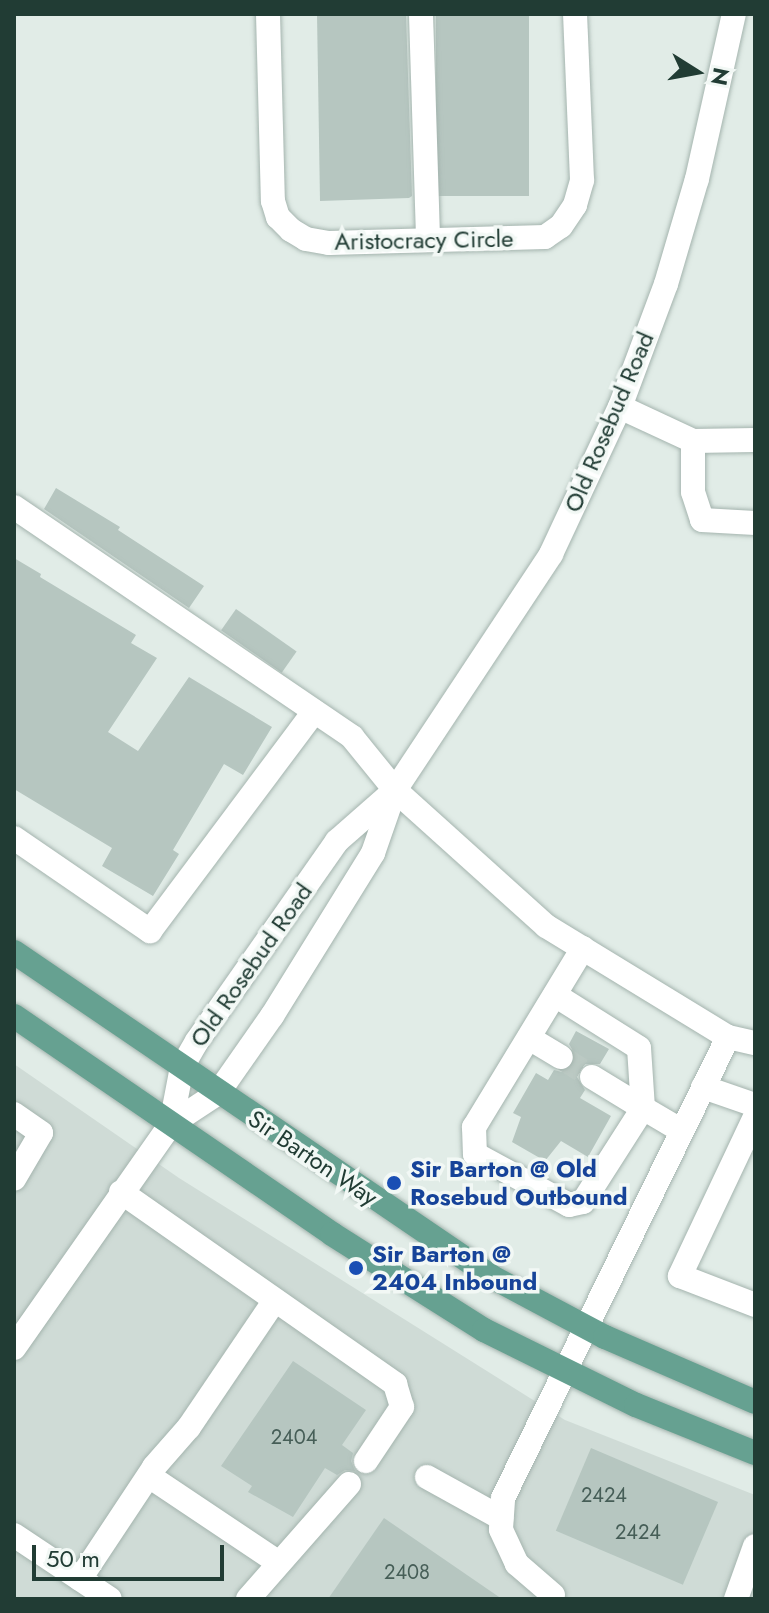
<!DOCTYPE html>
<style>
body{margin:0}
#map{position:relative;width:769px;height:1613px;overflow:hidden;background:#e1ece7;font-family:Jost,sans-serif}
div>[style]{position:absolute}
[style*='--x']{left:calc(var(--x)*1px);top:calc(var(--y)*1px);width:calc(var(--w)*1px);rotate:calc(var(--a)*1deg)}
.built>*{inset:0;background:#cfdbd6}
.building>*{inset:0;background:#b6c6c0;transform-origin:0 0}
.minor-tunnel>*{height:24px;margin-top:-12px;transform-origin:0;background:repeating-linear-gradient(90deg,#bbc9c3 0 24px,transparent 0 36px)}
.roads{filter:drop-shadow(0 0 2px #a4b4ae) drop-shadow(0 0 2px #a4b4ae)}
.minor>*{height:24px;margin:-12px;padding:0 12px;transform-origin:12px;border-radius:12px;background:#fff}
.major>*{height:24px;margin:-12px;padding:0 12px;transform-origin:12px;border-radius:12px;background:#66a191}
.dots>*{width:22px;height:22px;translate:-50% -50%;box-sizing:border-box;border:4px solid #f2f8f5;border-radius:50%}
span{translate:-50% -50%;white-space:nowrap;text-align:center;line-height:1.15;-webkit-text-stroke:7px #f2f8f5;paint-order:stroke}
.number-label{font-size:20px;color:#465e57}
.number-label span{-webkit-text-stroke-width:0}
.street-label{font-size:24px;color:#213c34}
.transit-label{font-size:24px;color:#164399;font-weight:700}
.left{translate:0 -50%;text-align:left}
.frame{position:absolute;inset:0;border:16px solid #213c34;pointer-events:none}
.north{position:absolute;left:657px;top:32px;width:80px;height:80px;-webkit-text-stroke:6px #f2f8f5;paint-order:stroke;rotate:101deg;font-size:22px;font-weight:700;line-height:32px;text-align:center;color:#213c34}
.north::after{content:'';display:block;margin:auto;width:28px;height:36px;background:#213c34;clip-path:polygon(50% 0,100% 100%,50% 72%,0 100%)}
.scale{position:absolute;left:32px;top:1545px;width:192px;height:36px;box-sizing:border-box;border:4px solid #213c34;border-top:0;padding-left:10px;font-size:24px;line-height:28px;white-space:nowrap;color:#213c34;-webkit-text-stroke:6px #f2f8f5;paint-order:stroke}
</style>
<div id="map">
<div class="built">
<div style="clip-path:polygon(14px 1064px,179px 1178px,565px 1420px,755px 1495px,755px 1599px,14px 1599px)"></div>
</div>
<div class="building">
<div style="clip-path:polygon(317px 14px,406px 14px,412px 196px,409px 198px,320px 201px)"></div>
<div style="left:436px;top:14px;width:93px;height:182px"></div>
<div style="clip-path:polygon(56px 488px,120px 527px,118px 530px,204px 586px,189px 608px,44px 509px)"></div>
<div style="clip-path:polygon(14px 558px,41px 574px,40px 577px,136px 635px,131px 643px,157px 658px,108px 732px,138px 751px,189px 677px,272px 727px,243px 775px,224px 764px,173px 850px,179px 854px,153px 896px,102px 866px,112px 848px,14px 789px)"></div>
<div style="left:236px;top:609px;width:74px;height:26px;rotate:35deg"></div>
<div style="clip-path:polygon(576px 1031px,609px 1049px,600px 1064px,584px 1064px,577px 1077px,585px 1090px,580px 1098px,611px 1116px,588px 1157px,561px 1141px,545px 1161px,512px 1142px,521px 1117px,513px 1113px,536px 1073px,548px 1080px,554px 1070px,562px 1072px,573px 1065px,576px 1056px,569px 1044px)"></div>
<div style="clip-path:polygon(293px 1361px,366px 1410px,342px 1445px,353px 1453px,351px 1461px,355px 1471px,345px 1470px,337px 1475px,325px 1468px,293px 1517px,248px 1492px,252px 1486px,221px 1466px)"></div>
<div style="left:591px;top:1448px;width:138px;height:90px;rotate:23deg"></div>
<div style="clip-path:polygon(384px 1518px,502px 1599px,328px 1599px)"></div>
</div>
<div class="minor-tunnel">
<div style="--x:561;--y:1057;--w:37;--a:33"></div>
</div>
<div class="roads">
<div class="minor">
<div style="--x:268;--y:14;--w:187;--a:88.5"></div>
<div style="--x:273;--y:201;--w:17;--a:73"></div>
<div style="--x:278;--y:217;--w:18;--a:45"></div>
<div style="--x:291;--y:230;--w:17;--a:31"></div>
<div style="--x:306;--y:239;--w:23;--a:10"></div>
<div style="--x:329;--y:243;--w:216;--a:-1.6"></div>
<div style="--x:545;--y:237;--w:19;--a:-35"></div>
<div style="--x:561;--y:226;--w:25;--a:-56"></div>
<div style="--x:575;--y:205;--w:26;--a:-74"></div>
<div style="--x:582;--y:180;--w:166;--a:-92.4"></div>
<div style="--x:421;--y:14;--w:226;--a:88.2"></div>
<div style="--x:620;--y:407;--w:81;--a:25"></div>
<div style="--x:693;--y:441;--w:62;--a:-0.9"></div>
<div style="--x:693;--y:441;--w:51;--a:90"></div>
<div style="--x:693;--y:492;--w:29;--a:72"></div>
<div style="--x:702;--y:520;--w:53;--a:3.2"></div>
<div style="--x:14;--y:507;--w:409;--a:34.2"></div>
<div style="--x:352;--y:737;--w:68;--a:50.9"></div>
<div style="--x:395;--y:790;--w:203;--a:42"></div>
<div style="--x:546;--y:926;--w:213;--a:31.4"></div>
<div style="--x:728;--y:1037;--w:28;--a:13"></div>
<div style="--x:14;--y:838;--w:165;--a:34.4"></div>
<div style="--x:150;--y:931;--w:274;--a:-53.2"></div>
<div style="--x:583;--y:948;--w:210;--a:121.3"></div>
<div style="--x:474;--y:1127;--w:27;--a:88"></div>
<div style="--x:475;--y:1154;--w:107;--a:28.5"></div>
<div style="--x:569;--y:1205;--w:14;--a:-12"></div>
<div style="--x:583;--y:1202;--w:112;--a:-57.4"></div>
<div style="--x:643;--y:1108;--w:45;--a:30.5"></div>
<div style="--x:555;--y:995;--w:99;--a:32.2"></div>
<div style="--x:639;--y:1048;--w:60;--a:86.2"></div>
<div style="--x:529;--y:1038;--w:37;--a:31"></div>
<div style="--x:592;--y:1077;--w:60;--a:31.3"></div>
<div style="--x:703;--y:1087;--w:55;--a:19.1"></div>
<div style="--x:14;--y:1114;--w:33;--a:35"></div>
<div style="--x:41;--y:1133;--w:53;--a:120.4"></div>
<div style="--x:755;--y:1117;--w:176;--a:115.3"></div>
<div style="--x:680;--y:1276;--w:80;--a:21.1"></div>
<div style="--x:171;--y:1124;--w:58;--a:-79.1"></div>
<div style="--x:182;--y:1067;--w:30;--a:-60"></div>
<div style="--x:197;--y:1041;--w:244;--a:-55"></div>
<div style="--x:337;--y:841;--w:74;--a:-41.2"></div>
<div style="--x:121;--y:1192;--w:335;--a:35"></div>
<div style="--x:395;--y:1384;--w:24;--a:73"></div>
<div style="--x:402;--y:1407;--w:65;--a:123.7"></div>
<div style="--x:14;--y:1348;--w:274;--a:-55"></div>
<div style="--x:171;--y:1124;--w:56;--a:-33.4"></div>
<div style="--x:218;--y:1093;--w:94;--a:-55"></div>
<div style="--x:272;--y:1016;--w:192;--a:-58.2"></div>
<div style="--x:373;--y:853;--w:67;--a:-70.8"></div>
<div style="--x:395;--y:790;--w:283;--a:-56.5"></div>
<div style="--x:551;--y:554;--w:162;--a:-64.9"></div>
<div style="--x:620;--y:407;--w:131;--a:-69.5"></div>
<div style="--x:666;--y:284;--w:109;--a:-73.6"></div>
<div style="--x:697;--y:179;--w:169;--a:-77.4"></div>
<div style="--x:149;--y:1476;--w:156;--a:33.8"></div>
<div style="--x:427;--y:1477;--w:85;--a:29"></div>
<div style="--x:14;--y:1535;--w:115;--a:33.7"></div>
<div style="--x:80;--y:1579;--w:134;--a:-56.5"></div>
<div style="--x:154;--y:1467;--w:53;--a:-48.8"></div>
<div style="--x:189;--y:1427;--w:153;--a:-55.9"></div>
<div style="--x:553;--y:1595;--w:48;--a:-139.3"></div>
<div style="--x:517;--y:1564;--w:38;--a:-115"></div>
<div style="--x:501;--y:1529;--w:31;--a:-86"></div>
<div style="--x:503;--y:1498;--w:513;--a:-63.98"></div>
<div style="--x:248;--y:1599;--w:153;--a:-48.7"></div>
<div style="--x:736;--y:1599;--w:56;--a:-70.3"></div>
</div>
<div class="major">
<div style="--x:14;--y:952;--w:578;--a:34.21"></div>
<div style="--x:492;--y:1277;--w:128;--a:28"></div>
<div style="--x:605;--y:1337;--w:163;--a:23.4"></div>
<div style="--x:14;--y:1016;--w:386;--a:34.4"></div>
<div style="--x:332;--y:1234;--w:180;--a:32.3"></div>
<div style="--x:484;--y:1330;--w:169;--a:26.3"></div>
<div style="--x:636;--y:1405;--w:128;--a:22"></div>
</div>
</div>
<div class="dots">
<div style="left:394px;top:1183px;background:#1a4fb4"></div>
<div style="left:356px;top:1268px;background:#1a4fb4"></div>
</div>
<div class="number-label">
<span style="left:294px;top:1437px">2404</span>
<span style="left:604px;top:1495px">2424</span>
<span style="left:638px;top:1532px">2424</span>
<span style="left:407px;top:1572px">2408</span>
</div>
<div class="street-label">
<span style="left:424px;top:240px;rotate:-1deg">Aristocracy Circle</span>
<span style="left:609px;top:422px;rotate:-67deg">Old Rosebud Road</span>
<span style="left:251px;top:965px;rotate:-55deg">Old Rosebud Road</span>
<span style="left:313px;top:1158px;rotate:34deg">Sir Barton Way</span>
</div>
<div class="transit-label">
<span class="left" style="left:410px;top:1183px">Sir Barton @ Old<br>Rosebud Outbound</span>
<span class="left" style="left:372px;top:1268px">Sir Barton @<br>2404 Inbound</span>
</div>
<div class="frame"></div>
<div class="north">N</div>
<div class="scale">50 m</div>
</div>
